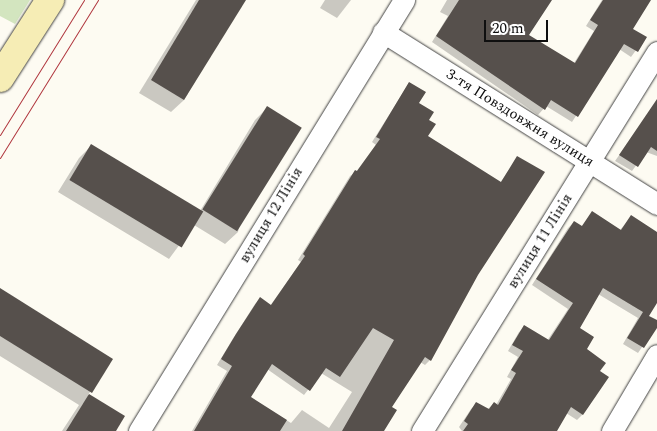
<!DOCTYPE html>
<meta charset="utf-8">
<style>
body{margin:0}
#map{position:relative;width:657px;height:431px;overflow:hidden;background:#fdfbf2;font-family:Spectral,serif}
div>[style]{position:absolute}
[style*='--x']{left:calc(var(--x)*1px);top:calc(var(--y)*1px);width:calc(var(--w)*1px);rotate:calc(var(--a)*1deg)}
.green>*{inset:0;background:#d3e5bf}
.shadow>*{inset:0;background:#0003}
.building>*{inset:0;background:#56504c;transform-origin:0 0}
.roads{filter:drop-shadow(0 0 1px #424242) drop-shadow(0 0 1px #424242)}
.minor>*{height:21px;margin:-10.5px;padding:0 10.5px;transform-origin:10.5px;border-radius:10.5px;background:#fff}
.secondary>*{height:28px;margin:-14px;padding:0 14px;transform-origin:14px;border-radius:14px;background:#f6edb5}
.tram>*{height:1px;margin:-0.5px;padding:0 0.5px;transform-origin:0.5px;border-radius:0.5px;background:#b0363e}
span{translate:-50% -50%;white-space:nowrap;text-align:center;line-height:1.15;-webkit-text-stroke:5px #fff;paint-order:stroke}
.street-label{font-size:15px;color:#0f0f0f}
.scale{position:absolute;left:484px;top:20px;width:64px;height:22px;box-sizing:border-box;border:2px solid #0f0f0f;border-top:0;padding-left:6px;font-size:15px;line-height:18px;white-space:nowrap;color:#0f0f0f;-webkit-text-stroke:4px #fff;paint-order:stroke}
</style>
<div id="map">
<div class="green">
<div style="clip-path:polygon(0 0,30px 0,15px 24px,0 16px)"></div>
</div>
<div class="shadow">
<div style="clip-path:polygon(196px 0,244px 0,184px 100px,171px 112px,139px 93px)"></div>
<div style="clip-path:polygon(325px 0,351px 0,337px 18px,320px 8px)"></div>
<div style="clip-path:polygon(447px 0,551px 0,528px 36px,574px 63px,594px 31px,586px 26px,602px 0,648px 0,631px 29px,645px 38px,631px 57px,619px 49px,572px 122px,546px 106px,538px 115px,432px 42px,448px 16px,440px 12px)"></div>
<div style="clip-path:polygon(evenodd,409px 83px,427px 121px,426px 137px,500px 183px,518px 157px,477px 274px,430px 360px,425px 365px,420px 362px,391px 408px,383px 431px,192px 431px,227px 371px,217px 365px,232px 340px,255px 304px,260px 299px,270px 306px,301px 262px,298px 260px,350px 176px,356px 172px,376px 145px,372px 142px,409px 83px,267px 369px,304px 395px,321px 373px,352px 392px,329px 428px,302px 410px,291px 423px,249px 397px,267px 369px)"></div>
<div style="clip-path:polygon(654px 106px,657px 107px,657px 156px,646px 152px,632px 171px,615px 161px)"></div>
<div style="clip-path:polygon(267px 108px,238px 232px,225px 244px,194px 225px,169px 259px,58px 192px,79px 158px,91px 146px,200px 211px,255px 120px)"></div>
<div style="clip-path:polygon(592px 213px,620px 230px,631px 217px,657px 234px,657px 300px,647px 316px,657px 325px,638px 353px,623px 344px,638px 318px,598px 294px,578px 329px,585px 350px,599px 371px,583px 414px,577px 420px,566px 413px,555px 431px,462px 431px,459px 427px,471px 409px,477px 403px,487px 410px,494px 403px,496px 405px,511px 379px,507px 377px,518px 357px,508px 351px,519px 332px,524px 327px,547px 341px,568px 309px,532px 285px,568px 228px,574px 222px,581px 227px)"></div>
<div style="clip-path:polygon(0 290px,112px 359px,88px 395px,123px 416px,114px 431px,62px 431px,79px 405px,0 356px)"></div>
</div>
<div class="building">
<div style="clip-path:polygon(199px 0,246px 0,184px 100px,151px 80px)"></div>
<div style="clip-path:polygon(459px 0,552px 0,529px 35px,575px 63px,598px 25px,590px 20px,603px 0,651px 0,633px 29px,647px 37px,638px 52px,624px 44px,578px 117px,551px 100px,545px 110px,436px 36px)"></div>
<div style="clip-path:polygon(409px 82px,426px 92px,419px 103px,434px 112px,429px 120px,436px 124px,428px 136px,501px 182px,517px 156px,545px 172px,478px 275px,431px 361px,425px 357px,392px 407px,397px 410px,384px 431px,342px 431px,394px 340px,373px 328px,340px 377px,326px 368px,310px 391px,272px 364px,251px 397px,287px 420px,280px 431px,194px 431px,232px 366px,221px 359px,236px 334px,260px 297px,271px 305px,305px 256px,303px 254px,355px 170px,357px 171px,380px 139px,376px 137px)"></div>
<div style="clip-path:polygon(657px 99px,657px 151px,651px 147px,638px 167px,619px 155px)"></div>
<div style="left:267px;top:106px;width:41px;height:122px;rotate:32deg"></div>
<div style="left:91px;top:144px;width:131px;height:42px;rotate:31deg"></div>
<div style="clip-path:polygon(592px 211px,621px 230px,631px 215px,657px 232px,657px 303px,649px 316px,657px 320px,657px 328px,644px 348px,627px 338px,643px 312px,603px 288px,580px 328px,594px 337px,587px 349px,606px 363px,600px 371px,609px 377px,583px 415px,571px 407px,557px 431px,463px 431px,468px 424px,464px 421px,476px 402px,489px 409px,494px 402px,498px 405px,516px 373px,511px 370px,523px 351px,512px 345px,524px 325px,549px 340px,573px 303px,536px 279px,574px 221px,582px 226px)"></div>
<div style="clip-path:polygon(0 288px,113px 359px,92px 393px,0 336px)"></div>
<div style="clip-path:polygon(89px 394px,125px 416px,116px 431px,66px 431px)"></div>
</div>
<div class="roads">
<div class="minor">
<div style="--x:383;--y:32;--w:324;--a:32.1"></div>
<div style="--x:139;--y:431;--w:506;--a:-58.41"></div>
<div style="--x:422;--y:431;--w:446;--a:-58.2"></div>
<div style="--x:612;--y:431;--w:88;--a:-59.4"></div>
</div>
<div class="secondary">
<div style="--x:0;--y:78;--w:93;--a:-57.3"></div>
</div>
</div>
<div class="tram">
<div style="--x:0;--y:135;--w:159;--a:-58.1"></div>
<div style="--x:0;--y:158;--w:186;--a:-58.2"></div>
</div>
<div class="street-label">
<span style="left:520px;top:118px;rotate:32deg">3-тя Повздовжня вулиця</span>
<span style="left:271px;top:215px;rotate:-59deg">вулиця 12 Лінія</span>
<span style="left:540px;top:241px;rotate:-58deg">вулиця 11 Лінія</span>
</div>
<div class="scale">20 m</div>
</div>
